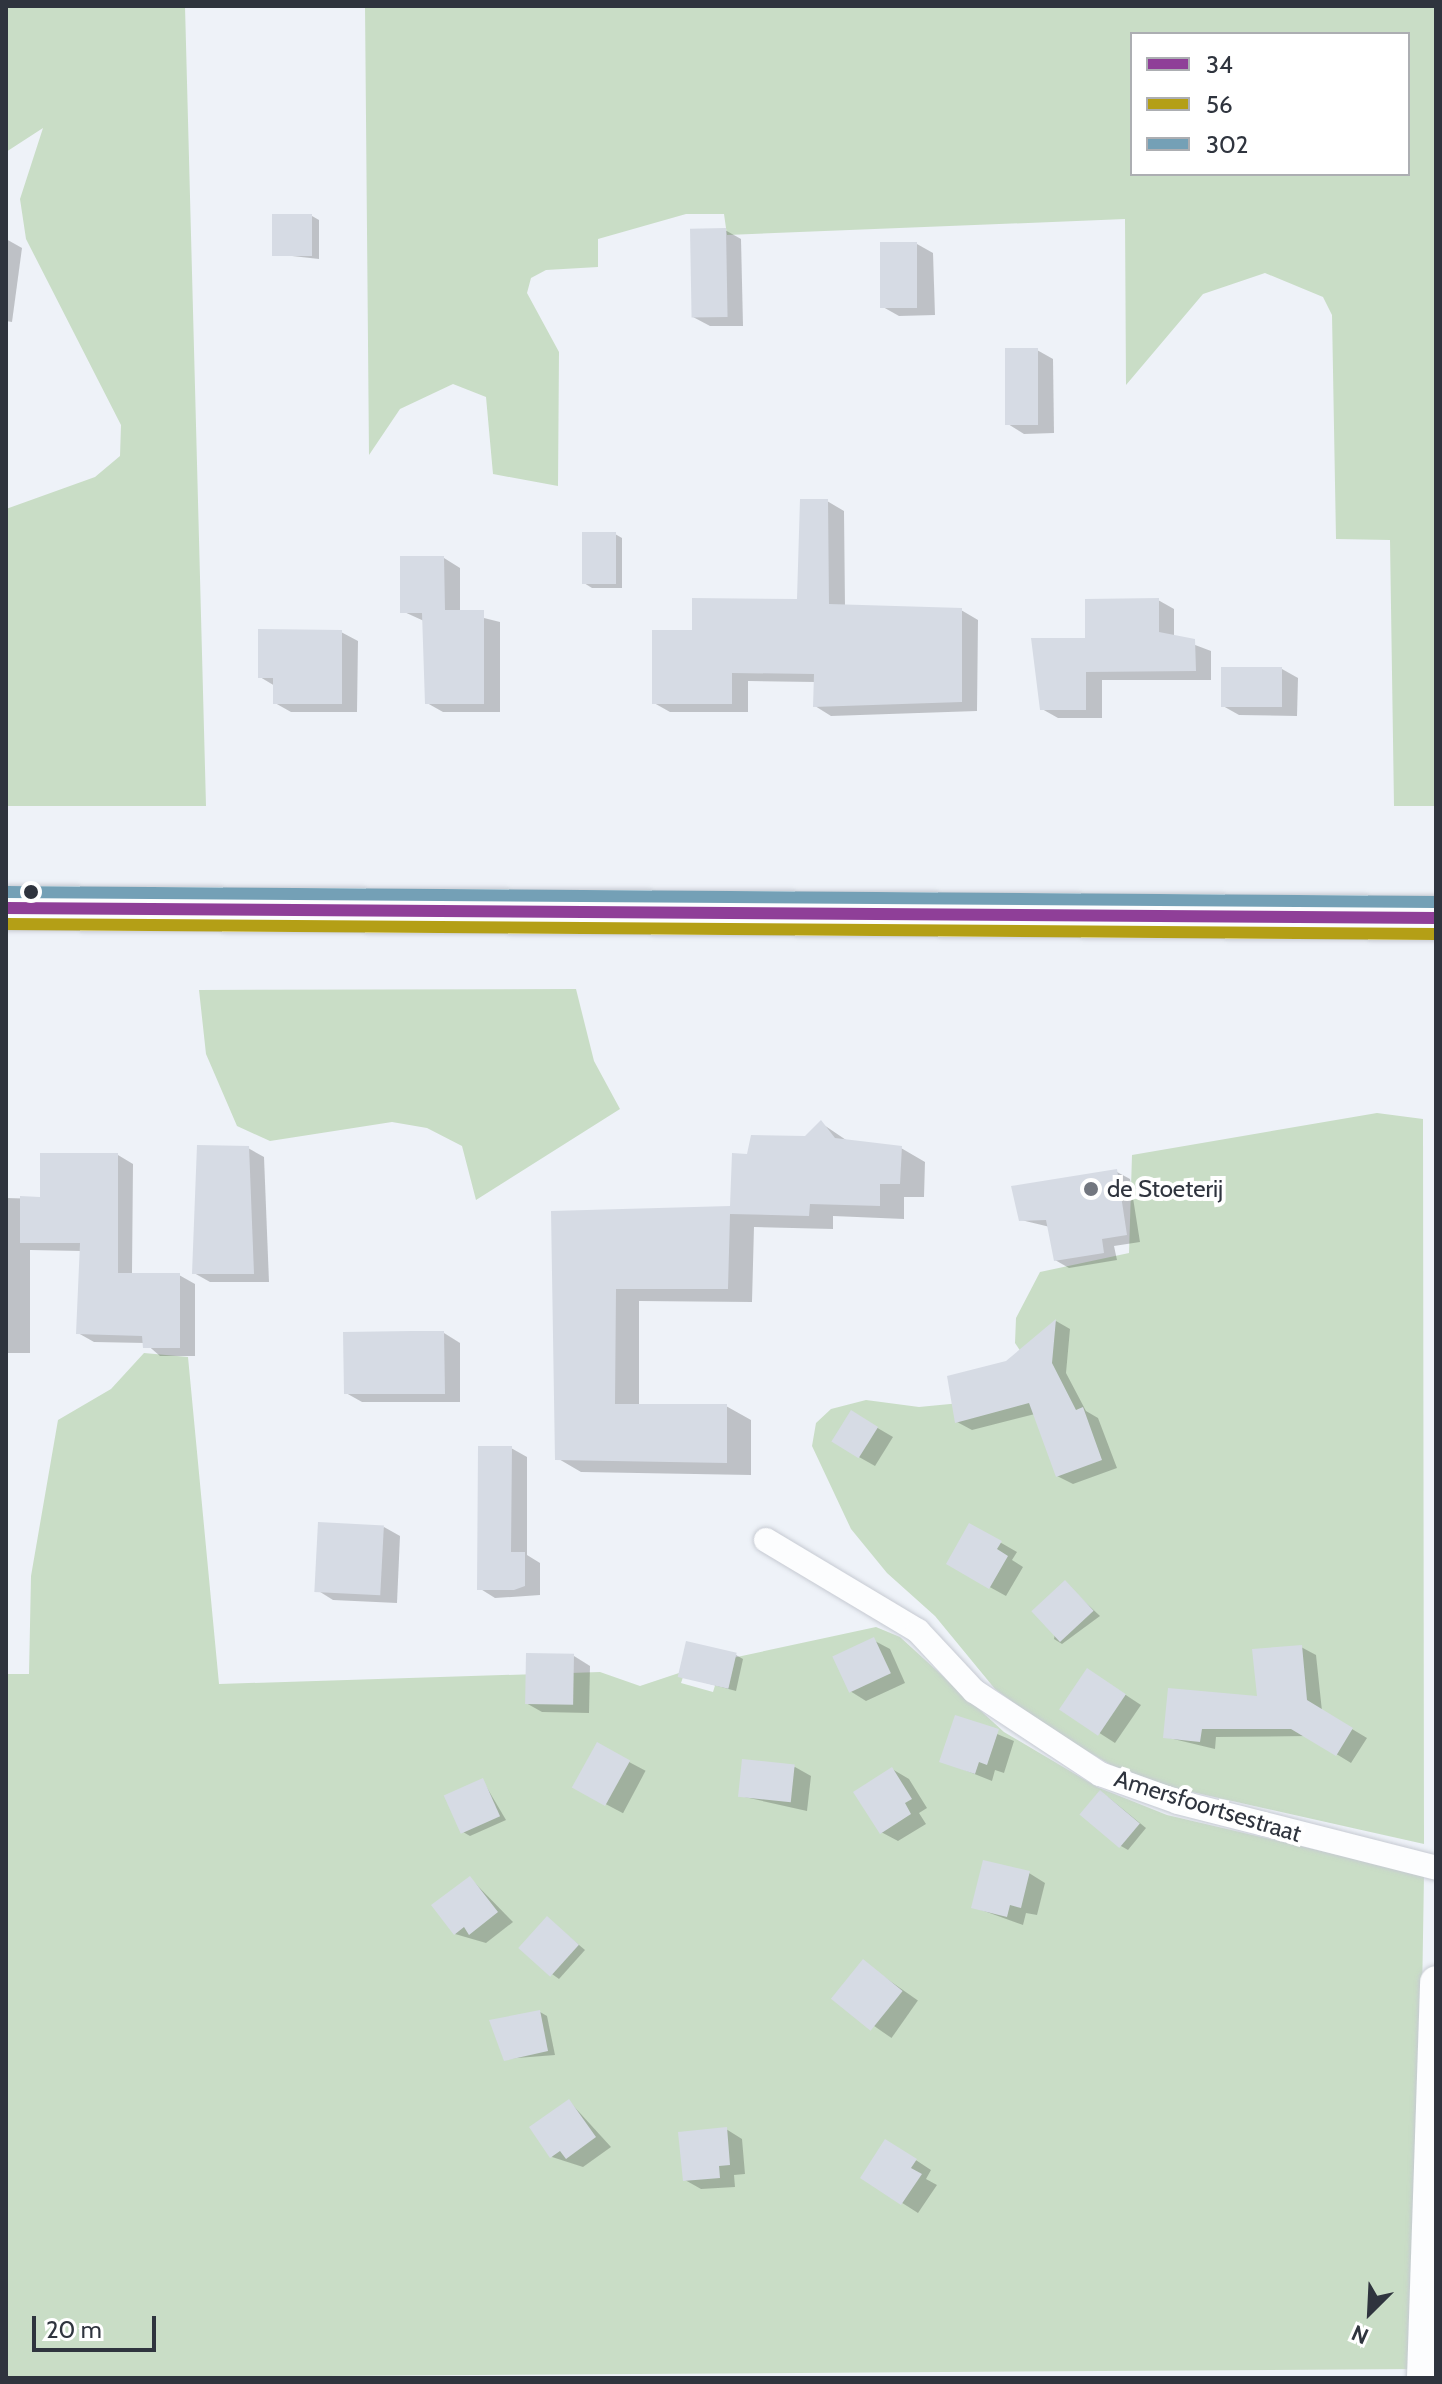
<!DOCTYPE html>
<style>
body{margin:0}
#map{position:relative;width:1442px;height:2384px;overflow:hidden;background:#eef2f8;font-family:Cabin,sans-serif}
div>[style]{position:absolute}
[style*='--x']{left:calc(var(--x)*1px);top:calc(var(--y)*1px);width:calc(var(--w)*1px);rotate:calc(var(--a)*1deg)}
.green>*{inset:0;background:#c9ddc6}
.shadow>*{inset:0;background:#0003;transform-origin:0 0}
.building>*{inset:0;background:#d6dbe4;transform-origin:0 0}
.roads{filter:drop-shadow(0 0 2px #c6cad2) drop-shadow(0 0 2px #c6cad2)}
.pedestrian>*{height:24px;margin:-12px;padding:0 12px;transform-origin:12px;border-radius:12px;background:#fcfdfe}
.minor>*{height:32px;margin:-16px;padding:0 16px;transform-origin:16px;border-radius:16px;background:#fcfdfe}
.primary>*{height:44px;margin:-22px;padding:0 22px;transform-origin:22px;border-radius:22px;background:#fcfdfe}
.bus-1>*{height:12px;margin:-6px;padding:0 6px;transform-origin:6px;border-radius:6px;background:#8f3f98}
.bus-2>*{height:12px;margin:-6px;padding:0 6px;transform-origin:6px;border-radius:6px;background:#b49f16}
.bus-3>*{height:12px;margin:-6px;padding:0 6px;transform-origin:6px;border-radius:6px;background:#74a0b6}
.dots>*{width:22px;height:22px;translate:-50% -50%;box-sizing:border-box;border:4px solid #fff;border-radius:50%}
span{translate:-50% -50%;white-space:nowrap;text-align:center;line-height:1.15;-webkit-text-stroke:8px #fff;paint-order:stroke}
.poi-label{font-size:24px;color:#2f343e}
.left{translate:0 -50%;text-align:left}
.street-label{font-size:24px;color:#2f343e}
.frame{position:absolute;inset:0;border:8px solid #2f343e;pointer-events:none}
.legend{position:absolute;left:1130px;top:32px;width:280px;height:144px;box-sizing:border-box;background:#fff;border:2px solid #acaeb2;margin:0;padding:10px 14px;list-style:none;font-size:24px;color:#2f343e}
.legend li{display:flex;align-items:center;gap:16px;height:40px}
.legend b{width:40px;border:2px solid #acaeb2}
.north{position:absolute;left:1330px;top:2272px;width:80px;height:80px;-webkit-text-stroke:6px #fff;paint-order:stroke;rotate:204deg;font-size:22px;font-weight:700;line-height:32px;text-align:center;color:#2f343e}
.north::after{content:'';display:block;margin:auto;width:28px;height:36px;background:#2f343e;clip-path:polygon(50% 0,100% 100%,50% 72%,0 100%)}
.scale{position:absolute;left:32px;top:2316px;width:124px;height:36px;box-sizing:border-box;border:4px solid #2f343e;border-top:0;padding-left:10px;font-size:24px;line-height:28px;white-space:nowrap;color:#2f343e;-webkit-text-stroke:6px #fff;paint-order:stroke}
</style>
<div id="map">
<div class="green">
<div style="clip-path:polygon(6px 6px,185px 6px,206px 806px,6px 806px,6px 509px,95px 477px,120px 456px,121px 425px,26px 239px,20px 199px,43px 128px,6px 152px)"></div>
<div style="clip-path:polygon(evenodd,365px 6px,1436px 6px,1436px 806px,1394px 806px,1390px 540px,1336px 539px,1332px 315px,1323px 297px,1265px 273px,1203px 294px,1126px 385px,1125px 219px,727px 235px,724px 214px,686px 214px,598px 239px,598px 267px,546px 270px,531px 278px,527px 293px,559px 352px,558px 486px,493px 474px,486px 397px,453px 384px,400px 409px,369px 455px,365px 6px,1132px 34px,1408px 34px,1408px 174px,1132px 174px,1132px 34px)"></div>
<div style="clip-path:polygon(576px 989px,594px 1061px,620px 1109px,476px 1200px,462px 1146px,427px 1128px,392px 1122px,270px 1141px,237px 1126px,206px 1054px,199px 990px)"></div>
<div style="clip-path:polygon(1377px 1113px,1423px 1119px,1424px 1844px,1170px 1787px,1111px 1765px,1053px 1731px,995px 1689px,935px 1616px,887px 1573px,851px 1529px,812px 1446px,816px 1423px,831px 1409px,866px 1400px,919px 1407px,971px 1402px,1033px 1370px,1015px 1343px,1016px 1318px,1040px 1272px,1129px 1253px,1132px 1155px)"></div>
<div style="clip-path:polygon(144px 1353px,188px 1357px,219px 1684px,600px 1672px,640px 1686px,685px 1671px,681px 1683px,713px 1692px,723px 1660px,876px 1627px,900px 1637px,1004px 1732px,1097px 1787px,1167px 1815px,1424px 1875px,1416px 2369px,6px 2378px,6px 1674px,29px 1674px,31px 1576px,58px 1420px,111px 1389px)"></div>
</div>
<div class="shadow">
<div style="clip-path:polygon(312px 216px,319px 220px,319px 259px,274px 254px)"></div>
<div style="clip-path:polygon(725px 230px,741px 239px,743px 326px,710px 326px,693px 317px)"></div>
<div style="clip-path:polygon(6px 239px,22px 248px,12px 322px,6px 321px)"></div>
<div style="clip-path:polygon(917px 244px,933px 253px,935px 315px,899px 316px,883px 307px)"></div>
<div style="clip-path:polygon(1037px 350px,1053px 359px,1054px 433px,1024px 434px,1008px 424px)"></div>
<div style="clip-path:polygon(827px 501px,844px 511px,845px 606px,961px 610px,978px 620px,977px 711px,831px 716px,815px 706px,815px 682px,748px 681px,748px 712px,670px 712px,654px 703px,694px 632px,799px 601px)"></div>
<div style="clip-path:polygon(615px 534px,622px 538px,622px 588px,592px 588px,584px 583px)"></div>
<div style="clip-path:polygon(444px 558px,460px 568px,460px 612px,500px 622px,500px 712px,443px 712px,427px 703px,424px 621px,402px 611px)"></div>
<div style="clip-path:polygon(1158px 600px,1174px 609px,1174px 637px,1211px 651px,1211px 680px,1102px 680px,1102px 718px,1058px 718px,1042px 709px,1087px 640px)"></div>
<div style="clip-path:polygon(341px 632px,358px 641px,357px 712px,291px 712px,275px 703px,275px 686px,260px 677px)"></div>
<div style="clip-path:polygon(1282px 669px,1298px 678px,1297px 716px,1239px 715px,1223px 706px)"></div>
<div style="clip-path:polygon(821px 1123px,849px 1142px,901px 1148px,925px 1162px,924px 1197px,904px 1197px,904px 1219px,833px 1216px,833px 1229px,754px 1227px,752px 1302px,639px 1301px,639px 1406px,726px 1406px,751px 1420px,751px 1475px,581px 1472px,557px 1458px,553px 1213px,732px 1208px,749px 1156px,805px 1138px)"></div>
<div style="clip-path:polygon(248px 1148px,264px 1157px,269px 1282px,210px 1282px,194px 1273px)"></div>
<div style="clip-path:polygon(118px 1155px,133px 1164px,132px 1275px,179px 1275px,195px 1284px,195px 1356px,160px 1356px,145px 1343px,94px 1342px,78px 1333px,81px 1251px,30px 1250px,30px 1353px,6px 1353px,6px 1198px,42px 1199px)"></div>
<div style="clip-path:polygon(1117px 1172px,1130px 1179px,1140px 1242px,1114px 1246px,1117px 1260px,1069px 1268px,1055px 1260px,1050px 1227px,1021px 1220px)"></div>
<div style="clip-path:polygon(1056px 1321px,1070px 1329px,1066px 1373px,1086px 1411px,1098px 1418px,1117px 1468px,1073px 1484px,1057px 1476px,1035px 1414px,972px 1430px,957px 1422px,1007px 1362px)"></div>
<div style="clip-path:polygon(444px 1333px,460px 1343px,460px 1402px,362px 1402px,346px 1393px)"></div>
<div style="clip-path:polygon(852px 1413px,893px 1437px,875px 1466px,859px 1457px)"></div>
<div style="clip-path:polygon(511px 1448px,527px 1457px,527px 1555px,540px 1563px,540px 1595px,495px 1598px,479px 1588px)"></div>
<div style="clip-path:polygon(970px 1525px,1017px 1552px,1012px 1560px,1023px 1567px,1006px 1596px,948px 1564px)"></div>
<div style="clip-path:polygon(384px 1527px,400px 1536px,397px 1603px,333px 1600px,317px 1590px)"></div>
<div style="clip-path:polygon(1065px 1583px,1100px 1616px,1062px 1644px,1054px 1639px)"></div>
<div style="clip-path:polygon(873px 1640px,890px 1649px,905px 1683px,866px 1701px,850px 1691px)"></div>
<div style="clip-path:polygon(1301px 1647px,1316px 1655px,1322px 1711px,1367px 1738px,1351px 1763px,1307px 1736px,1216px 1737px,1215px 1749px,1165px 1737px,1259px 1698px)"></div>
<div style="clip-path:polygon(736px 1655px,743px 1659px,736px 1691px,680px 1676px)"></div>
<div style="clip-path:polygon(574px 1656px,590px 1666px,589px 1713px,542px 1712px,526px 1703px)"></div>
<div style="clip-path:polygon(1103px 1680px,1141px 1705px,1115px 1743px,1062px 1709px)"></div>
<div style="clip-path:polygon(956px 1717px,1014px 1741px,1004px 1773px,995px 1770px,992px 1781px,942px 1761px)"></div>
<div style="left:597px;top:1745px;width:55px;height:48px;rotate:28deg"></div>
<div style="clip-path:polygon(795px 1767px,811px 1776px,807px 1811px,740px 1796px)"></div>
<div style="clip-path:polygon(892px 1769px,909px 1779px,927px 1808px,919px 1813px,926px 1824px,898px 1841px,881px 1832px)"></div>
<div style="clip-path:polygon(483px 1781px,506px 1820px,470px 1836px,463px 1832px)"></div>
<div style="clip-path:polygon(1108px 1797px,1146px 1828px,1128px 1850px,1121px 1846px)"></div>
<div style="clip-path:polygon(1029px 1873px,1045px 1883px,1037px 1915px,1026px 1913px,1023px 1925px,973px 1907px)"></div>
<div style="clip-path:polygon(470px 1878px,513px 1922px,486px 1943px,455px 1934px)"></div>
<div style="clip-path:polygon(548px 1919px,585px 1950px,559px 1979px,552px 1974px)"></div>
<div style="left:863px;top:1962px;width:67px;height:46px;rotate:35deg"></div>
<div style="clip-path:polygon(540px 2012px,547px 2016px,555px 2055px,505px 2059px)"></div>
<div style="clip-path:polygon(569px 2101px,611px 2147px,583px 2167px,552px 2157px)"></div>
<div style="clip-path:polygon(726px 2129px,742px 2139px,745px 2174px,734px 2175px,735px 2187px,701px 2189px,685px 2180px)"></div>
<div style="clip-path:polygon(902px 2151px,931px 2170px,926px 2179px,937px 2185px,918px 2213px,863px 2178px)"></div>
</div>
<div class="building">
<div style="left:272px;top:214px;width:40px;height:42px"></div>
<div style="left:726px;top:228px;width:89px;height:36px;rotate:89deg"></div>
<div style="left:880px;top:242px;width:37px;height:66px"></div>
<div style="left:1005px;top:348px;width:33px;height:77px"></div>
<div style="clip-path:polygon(800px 499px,828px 499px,829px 604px,962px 608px,962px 702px,813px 707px,814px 674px,732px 673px,732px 704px,652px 704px,652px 630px,692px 630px,692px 598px,797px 599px)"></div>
<div style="left:582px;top:532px;width:34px;height:52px"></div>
<div style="clip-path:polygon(400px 556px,444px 556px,445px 610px,484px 610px,484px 704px,425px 704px,422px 613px,400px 613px)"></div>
<div style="clip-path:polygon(1159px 598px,1159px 632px,1195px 639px,1196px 671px,1086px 672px,1086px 710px,1040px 710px,1031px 638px,1085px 638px,1085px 599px)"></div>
<div style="clip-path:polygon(258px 629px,342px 630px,342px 704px,273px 704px,273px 678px,258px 678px)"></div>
<div style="left:1221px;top:667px;width:61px;height:40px"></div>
<div style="clip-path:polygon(821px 1120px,835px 1138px,902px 1146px,900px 1184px,880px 1184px,880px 1206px,810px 1204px,809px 1216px,730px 1214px,728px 1289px,616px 1289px,615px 1404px,727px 1404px,727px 1463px,555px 1460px,551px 1211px,730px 1206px,732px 1153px,747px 1154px,751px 1135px,805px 1136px)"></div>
<div style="clip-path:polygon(197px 1145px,249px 1146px,254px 1274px,192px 1274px)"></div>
<div style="clip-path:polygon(40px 1153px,118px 1153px,118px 1273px,180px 1273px,180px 1348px,143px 1348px,142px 1336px,76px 1334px,80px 1243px,20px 1243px,20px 1196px,40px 1197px)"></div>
<div style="clip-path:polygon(1117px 1169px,1127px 1235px,1102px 1239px,1104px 1253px,1054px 1261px,1046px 1220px,1019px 1221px,1011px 1186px)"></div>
<div style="clip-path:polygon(1056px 1319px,1052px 1363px,1076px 1410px,1083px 1407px,1102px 1460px,1056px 1477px,1029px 1403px,955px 1423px,947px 1376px,1006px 1361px)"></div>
<div style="clip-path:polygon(412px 1331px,444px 1331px,445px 1394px,344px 1394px,343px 1332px)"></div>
<div style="left:851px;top:1410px;width:32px;height:37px;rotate:32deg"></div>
<div style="clip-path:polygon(478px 1446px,512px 1446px,511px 1552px,525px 1552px,525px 1586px,514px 1590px,477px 1590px)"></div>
<div style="left:318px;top:1522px;width:66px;height:70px;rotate:3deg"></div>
<div style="clip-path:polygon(969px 1523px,1002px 1541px,997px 1549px,1008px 1556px,989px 1589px,946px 1564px)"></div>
<div style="left:1065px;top:1580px;width:42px;height:46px;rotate:47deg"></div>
<div style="left:874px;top:1637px;width:40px;height:46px;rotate:65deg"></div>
<div style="left:686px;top:1641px;width:52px;height:37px;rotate:13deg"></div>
<div style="clip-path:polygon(1302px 1645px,1307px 1700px,1353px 1728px,1336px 1756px,1291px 1729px,1202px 1729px,1200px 1742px,1163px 1738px,1168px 1688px,1257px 1696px,1252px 1649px)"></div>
<div style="left:526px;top:1653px;width:48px;height:51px;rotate:1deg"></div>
<div style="left:1087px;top:1668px;width:47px;height:50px;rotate:34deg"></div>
<div style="clip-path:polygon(955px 1715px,999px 1729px,987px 1765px,979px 1762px,975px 1774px,939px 1762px)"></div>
<div style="left:597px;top:1742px;width:38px;height:52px;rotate:29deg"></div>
<div style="left:742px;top:1759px;width:53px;height:38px;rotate:6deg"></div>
<div style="clip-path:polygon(892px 1767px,912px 1799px,905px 1803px,911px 1814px,880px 1834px,853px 1792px)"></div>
<div style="left:483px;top:1778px;width:42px;height:43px;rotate:66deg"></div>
<div style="left:1100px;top:1790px;width:52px;height:32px;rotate:40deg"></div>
<div style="clip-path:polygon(983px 1860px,1030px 1871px,1021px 1908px,1010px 1905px,1007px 1917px,971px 1908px)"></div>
<div style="clip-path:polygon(470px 1876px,498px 1912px,469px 1935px,464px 1927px,454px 1935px,431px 1905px)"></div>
<div style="left:547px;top:1916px;width:43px;height:43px;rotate:42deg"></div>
<div style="left:863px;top:1959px;width:51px;height:51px;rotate:39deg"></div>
<div style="clip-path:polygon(540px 2010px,548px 2051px,504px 2061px,489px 2020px)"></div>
<div style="clip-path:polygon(569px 2099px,596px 2137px,566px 2159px,560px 2151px,550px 2158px,529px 2127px)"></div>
<div style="clip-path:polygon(727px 2127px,730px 2165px,719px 2166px,720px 2178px,683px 2181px,678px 2132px)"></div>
<div style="clip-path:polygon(885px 2139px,917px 2159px,911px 2168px,922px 2174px,901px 2205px,860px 2178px)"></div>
</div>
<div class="roads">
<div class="pedestrian">
<div style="--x:766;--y:1540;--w:177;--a:30.9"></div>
<div style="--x:918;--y:1631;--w:82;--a:47"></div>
<div style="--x:974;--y:1691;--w:151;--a:33.4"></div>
<div style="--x:1100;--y:1774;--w:83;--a:19.7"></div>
<div style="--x:1178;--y:1802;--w:266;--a:14.3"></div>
</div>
<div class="minor">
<div style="--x:1423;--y:2378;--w:396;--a:-88.1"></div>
</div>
<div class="primary">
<div style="--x:6;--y:908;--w:1430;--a:0.4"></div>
</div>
</div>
<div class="bus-1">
<div style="--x:6;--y:908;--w:1430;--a:0.4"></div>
</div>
<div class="bus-2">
<div style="--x:6;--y:924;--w:1430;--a:0.4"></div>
</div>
<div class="bus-3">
<div style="--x:6;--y:892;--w:1430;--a:0.4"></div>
</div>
<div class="dots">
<div style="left:31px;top:892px;background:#2f343e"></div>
<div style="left:1091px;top:1189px;background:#72767f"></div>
</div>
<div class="poi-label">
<span class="left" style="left:1107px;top:1189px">de Stoeterij</span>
</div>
<div class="street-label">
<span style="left:1208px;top:1806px;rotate:17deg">Amersfoortsestraat</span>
</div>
<div class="frame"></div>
<ul class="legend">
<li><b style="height:10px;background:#8f3f98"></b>34</li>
<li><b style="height:10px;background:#b49f16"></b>56</li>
<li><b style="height:10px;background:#74a0b6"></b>302</li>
</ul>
<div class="north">N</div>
<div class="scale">20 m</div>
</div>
